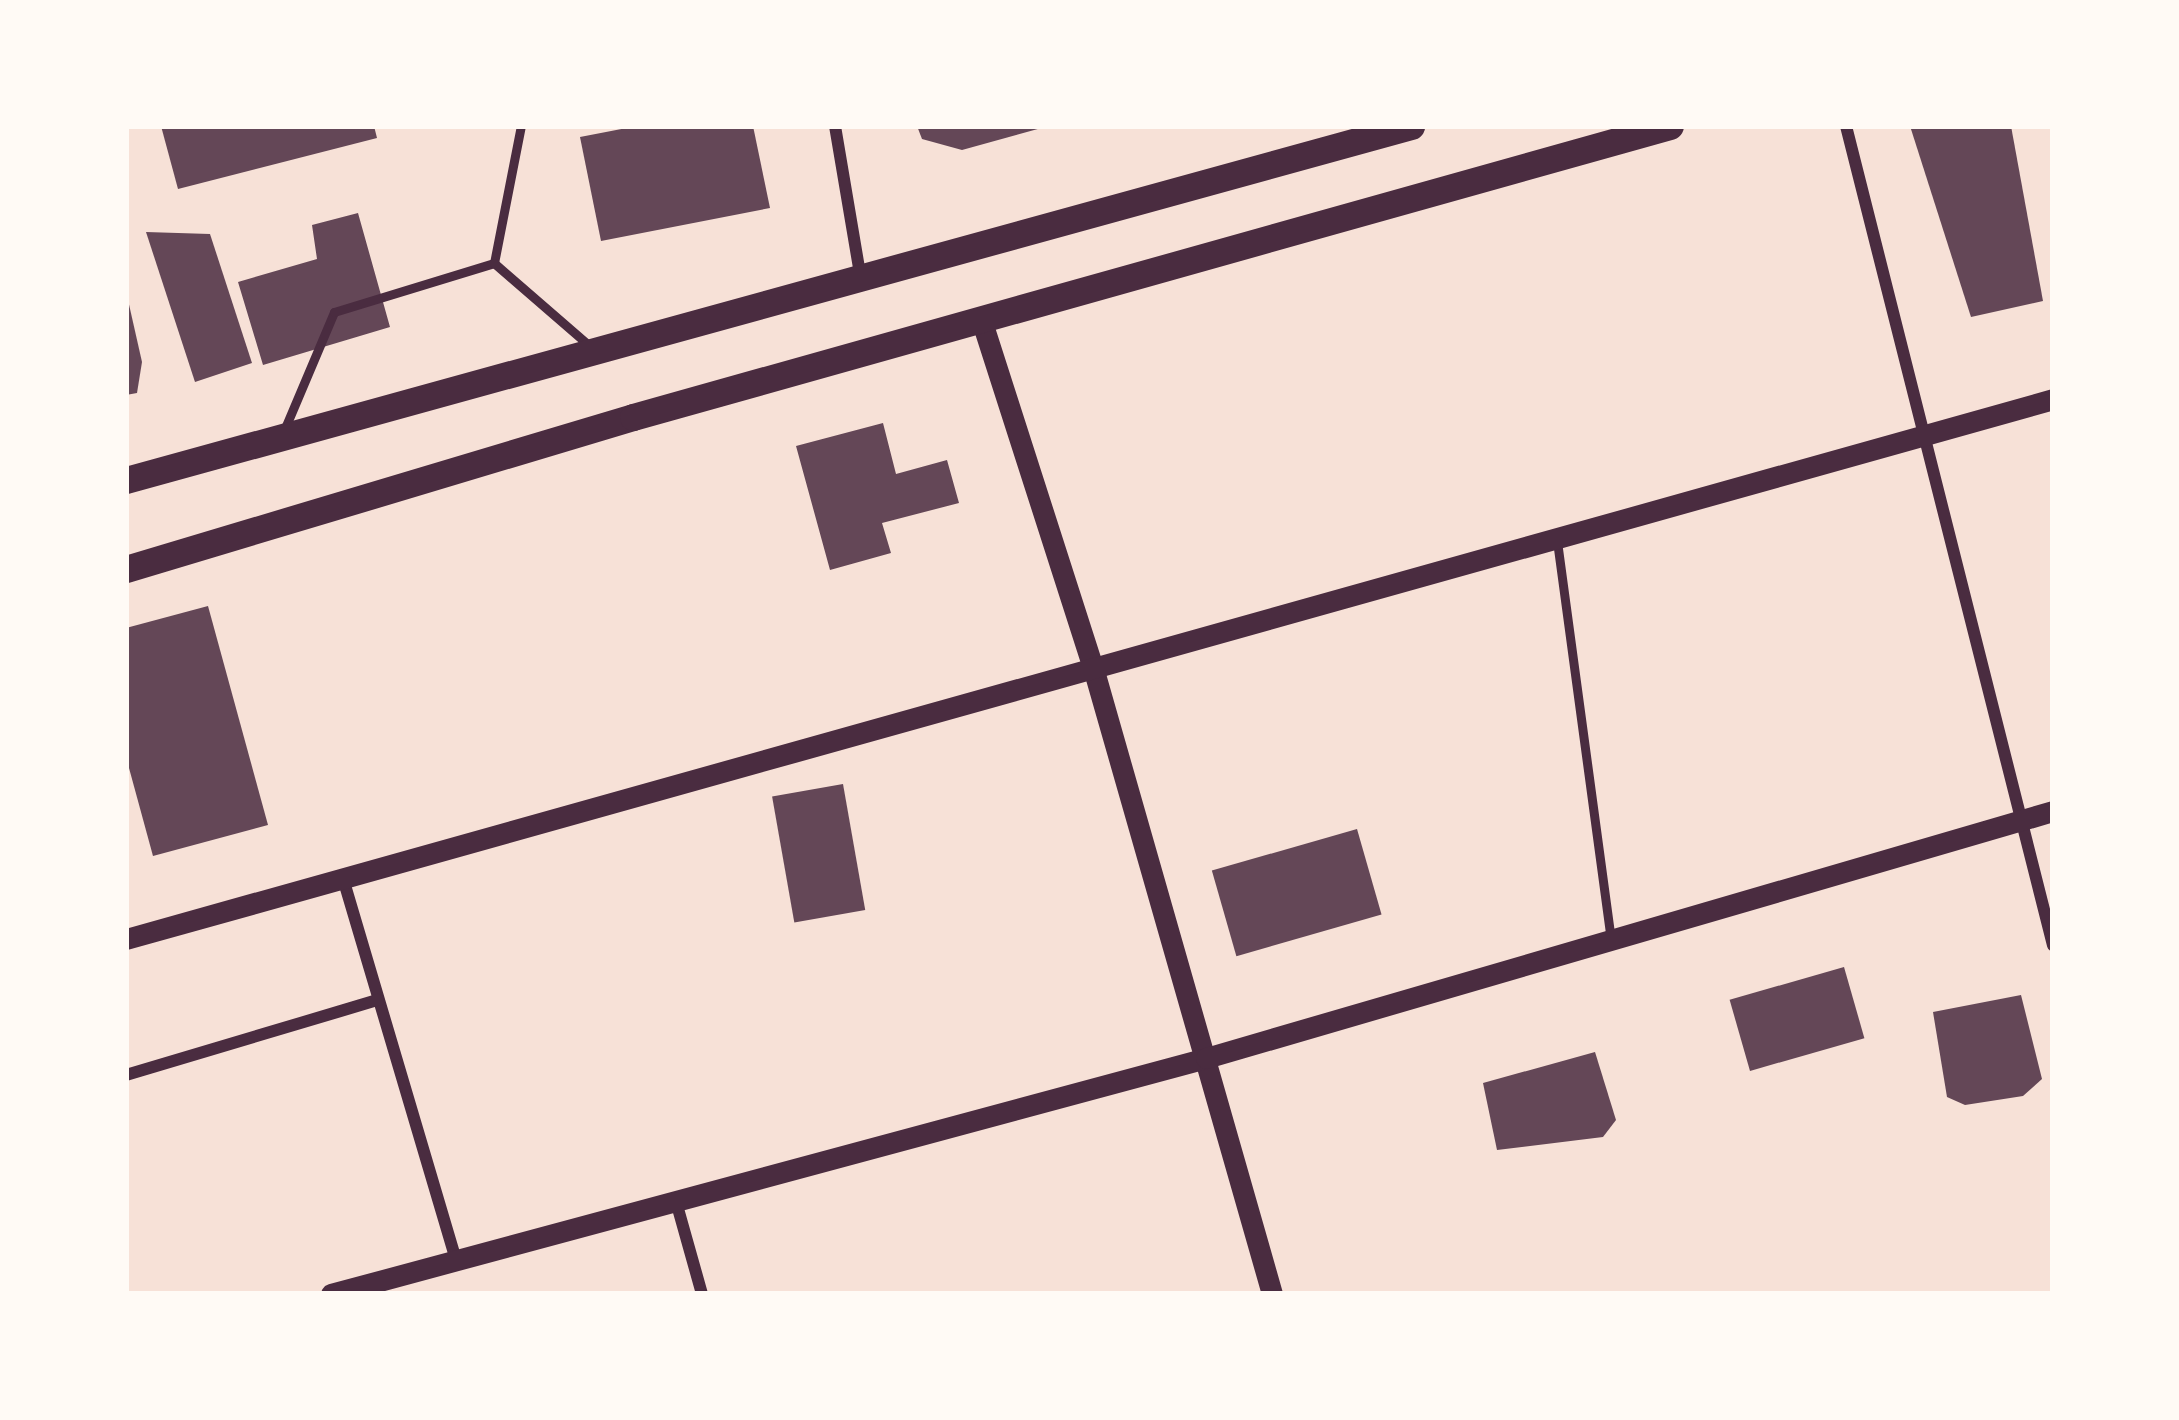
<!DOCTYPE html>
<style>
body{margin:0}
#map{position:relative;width:2179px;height:1420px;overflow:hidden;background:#f7e1d7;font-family:"Exo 2",sans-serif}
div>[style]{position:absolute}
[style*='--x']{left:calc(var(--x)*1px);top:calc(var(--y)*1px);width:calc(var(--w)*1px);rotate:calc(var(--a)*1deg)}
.building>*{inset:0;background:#644757;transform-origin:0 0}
.service>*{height:9px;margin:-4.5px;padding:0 4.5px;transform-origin:4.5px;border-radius:4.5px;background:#4a2c40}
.minor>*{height:12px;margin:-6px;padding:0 6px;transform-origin:6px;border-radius:6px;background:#4a2c40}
.tertiary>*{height:21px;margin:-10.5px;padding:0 10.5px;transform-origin:10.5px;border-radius:10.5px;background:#4a2c40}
.trunk>*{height:27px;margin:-13.5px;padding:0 13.5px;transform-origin:13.5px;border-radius:13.5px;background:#4a2c40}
span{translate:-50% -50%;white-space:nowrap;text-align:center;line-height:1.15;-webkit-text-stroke:9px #fffaf5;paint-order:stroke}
.frame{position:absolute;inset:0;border:129px solid #fffaf5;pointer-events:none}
</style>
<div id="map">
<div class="building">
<div style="clip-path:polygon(161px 126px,374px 126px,377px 138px,178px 189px)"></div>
<div style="clip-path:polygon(637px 126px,753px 126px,770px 208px,601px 241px,580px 137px)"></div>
<div style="clip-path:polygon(917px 126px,1045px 126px,1045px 127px,962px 150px,922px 139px)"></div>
<div style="clip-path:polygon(1910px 126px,2011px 126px,2043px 301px,1971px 317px)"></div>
<div style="clip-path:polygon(358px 213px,390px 327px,263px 365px,238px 282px,317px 259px,312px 225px)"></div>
<div style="clip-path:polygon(146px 232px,210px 234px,252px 363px,195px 382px)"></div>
<div style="clip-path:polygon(128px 300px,142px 362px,137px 393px,126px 395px)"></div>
<div style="clip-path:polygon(883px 423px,896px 474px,947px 460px,959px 503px,882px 523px,891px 553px,830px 570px,796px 446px)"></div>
<div style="clip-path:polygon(208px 606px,268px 825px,153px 856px,126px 757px,126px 628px)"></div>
<div style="left:843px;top:784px;width:128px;height:72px;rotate:80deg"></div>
<div style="left:1357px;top:829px;width:89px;height:151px;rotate:74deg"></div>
<div style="left:1844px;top:967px;width:74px;height:119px;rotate:74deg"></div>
<div style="clip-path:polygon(2021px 995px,2042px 1079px,2023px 1096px,1965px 1105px,1947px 1097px,1933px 1012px)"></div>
<div style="clip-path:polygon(1595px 1052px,1616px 1120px,1603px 1137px,1497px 1150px,1483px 1083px)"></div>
</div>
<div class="service">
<div style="--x:494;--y:263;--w:140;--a:-78.9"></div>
<div style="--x:285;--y:428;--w:126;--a:-67.1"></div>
<div style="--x:334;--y:312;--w:167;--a:-17"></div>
<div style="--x:494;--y:263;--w:128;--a:40.9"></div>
<div style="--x:1557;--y:541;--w:403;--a:82.3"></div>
</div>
<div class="minor">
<div style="--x:835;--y:126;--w:150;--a:80.4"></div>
<div style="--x:1846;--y:126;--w:845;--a:75.82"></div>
<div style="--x:342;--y:875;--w:402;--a:73.5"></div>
<div style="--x:126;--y:1075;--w:263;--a:-16.6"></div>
<div style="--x:677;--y:1205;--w:92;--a:74.3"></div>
</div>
<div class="tertiary">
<div style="--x:982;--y:322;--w:367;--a:72.2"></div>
<div style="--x:1094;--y:671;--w:648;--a:74.05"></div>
<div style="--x:126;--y:939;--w:2001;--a:-15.65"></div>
<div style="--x:331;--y:1294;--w:906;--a:-15.09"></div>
<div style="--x:1206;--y:1058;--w:882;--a:-16.26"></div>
</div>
<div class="trunk">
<div style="--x:126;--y:480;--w:1333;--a:-15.4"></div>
<div style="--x:126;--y:569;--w:529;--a:-16.69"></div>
<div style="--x:633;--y:417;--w:1077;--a:-15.68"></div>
</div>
<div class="frame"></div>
</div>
